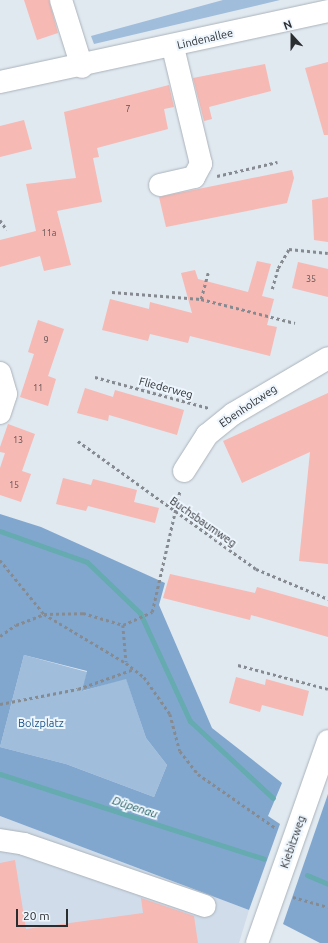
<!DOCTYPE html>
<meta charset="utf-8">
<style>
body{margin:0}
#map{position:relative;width:328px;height:943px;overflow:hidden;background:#e0e8f0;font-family:Ubuntu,sans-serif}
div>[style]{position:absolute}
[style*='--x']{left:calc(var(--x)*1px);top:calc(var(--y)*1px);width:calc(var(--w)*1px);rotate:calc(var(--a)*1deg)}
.built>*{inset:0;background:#d0dcea}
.green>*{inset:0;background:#a0bddb}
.forest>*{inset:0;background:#81a7cf}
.stream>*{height:5px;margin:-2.5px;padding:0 2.5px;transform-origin:2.5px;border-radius:2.5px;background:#65abb0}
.building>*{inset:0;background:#f6b9b4}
.path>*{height:2.5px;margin-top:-1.25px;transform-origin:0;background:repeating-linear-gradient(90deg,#868b91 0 3px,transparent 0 6px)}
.roads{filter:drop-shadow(0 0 1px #abb3ba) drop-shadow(0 0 1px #abb3ba)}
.minor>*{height:22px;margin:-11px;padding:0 11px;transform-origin:11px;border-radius:11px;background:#fff}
span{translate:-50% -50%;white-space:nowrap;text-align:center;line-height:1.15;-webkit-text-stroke:4px #edf5fd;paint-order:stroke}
.number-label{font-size:9px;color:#5d5051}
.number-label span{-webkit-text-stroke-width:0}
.street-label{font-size:11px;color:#2a2d30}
.park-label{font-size:11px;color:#1d5588}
.water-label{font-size:12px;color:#225e61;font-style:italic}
.north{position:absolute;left:272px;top:16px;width:40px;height:40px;-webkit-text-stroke:3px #edf5fd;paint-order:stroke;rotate:339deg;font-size:11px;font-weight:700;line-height:16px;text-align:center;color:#2a2d30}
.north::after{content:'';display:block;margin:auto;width:14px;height:18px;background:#2a2d30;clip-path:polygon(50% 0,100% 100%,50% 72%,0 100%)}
.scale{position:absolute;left:16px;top:909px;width:52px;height:18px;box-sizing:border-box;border:2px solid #2a2d30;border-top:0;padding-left:5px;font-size:12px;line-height:14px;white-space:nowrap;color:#2a2d30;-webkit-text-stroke:3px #edf5fd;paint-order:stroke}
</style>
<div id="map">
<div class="built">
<div style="clip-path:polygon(0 816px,249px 910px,239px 943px,0 943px)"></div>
</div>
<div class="green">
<div style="clip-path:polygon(223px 0,280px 0,94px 44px,91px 36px)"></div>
<div style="clip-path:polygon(24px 655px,87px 672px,83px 691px,126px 678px,146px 738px,167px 765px,154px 797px,66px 764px,0 747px)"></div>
</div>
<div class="forest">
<div style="clip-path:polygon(evenodd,0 514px,41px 527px,165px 583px,159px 605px,212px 728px,282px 783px,268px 816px,280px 824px,249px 910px,0 816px,0 514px,24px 655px,87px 671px,82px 691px,126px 679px,146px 738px,167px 765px,154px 797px,66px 764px,0 747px,24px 655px)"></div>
<div style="clip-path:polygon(328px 794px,328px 943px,320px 943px,283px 924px)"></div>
</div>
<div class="stream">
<div style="--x:0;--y:531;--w:92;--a:19.6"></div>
<div style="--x:87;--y:562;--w:74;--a:43.9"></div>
<div style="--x:140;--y:613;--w:119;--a:65.2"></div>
<div style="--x:190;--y:721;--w:113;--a:42.9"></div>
<div style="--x:0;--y:774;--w:277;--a:17.8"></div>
<div style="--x:307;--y:875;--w:23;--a:23"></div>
</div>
<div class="building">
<div style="clip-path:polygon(24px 0,49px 0,58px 33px,37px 40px)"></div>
<div style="clip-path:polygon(328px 62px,328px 135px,324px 135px,305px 68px)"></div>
<div style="clip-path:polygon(265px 64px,271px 91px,209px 107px,212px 119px,204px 121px,193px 78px)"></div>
<div style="clip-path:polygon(169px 85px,174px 107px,164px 109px,168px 129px,97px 148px,99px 157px,93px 158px,102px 202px,57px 211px,71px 265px,44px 271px,40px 256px,0 267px,0 240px,36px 231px,26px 184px,76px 178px,64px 112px)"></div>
<div style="clip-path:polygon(24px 120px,32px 149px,0 157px,0 126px)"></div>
<div style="clip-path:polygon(292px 170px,294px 178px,287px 203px,166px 227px,159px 197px)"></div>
<div style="clip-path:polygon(328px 197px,328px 242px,314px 240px,312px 200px)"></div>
<div style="clip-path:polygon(257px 261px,271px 264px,262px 296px,274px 299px,267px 325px,277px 327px,270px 356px,190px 336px,188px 343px,150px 334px,148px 341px,102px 330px,110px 299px,149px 309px,150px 302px,192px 313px,181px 273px,195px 270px,198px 279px,248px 292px)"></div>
<div style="clip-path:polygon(298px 262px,328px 269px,328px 297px,292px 288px)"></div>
<div style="clip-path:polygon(38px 320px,64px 329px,48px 376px,56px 379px,48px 406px,20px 397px,34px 354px,28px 352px)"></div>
<div style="clip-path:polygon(85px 388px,113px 397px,115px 390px,184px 410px,177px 435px,109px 415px,108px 421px,77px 413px)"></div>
<div style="clip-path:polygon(328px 393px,328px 564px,299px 561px,310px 452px,242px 483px,223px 441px)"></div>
<div style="clip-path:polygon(8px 424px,35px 434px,22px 471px,31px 474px,21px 502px,0 495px,0 468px,5px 453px,0 452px,0 447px)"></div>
<div style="clip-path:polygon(63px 478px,91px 485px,93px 479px,137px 490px,134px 502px,159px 508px,155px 523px,88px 506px,86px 511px,56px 504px)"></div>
<div style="clip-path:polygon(170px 574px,255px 593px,257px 587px,328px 607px,328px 637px,251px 615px,250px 620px,163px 598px)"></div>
<div style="clip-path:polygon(236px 677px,265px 685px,266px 679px,309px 691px,303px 716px,262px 705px,260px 712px,229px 703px)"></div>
<div style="clip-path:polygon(15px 860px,26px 929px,143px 913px,141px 898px,194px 916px,198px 943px,0 943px,0 863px)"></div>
</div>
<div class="path">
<div style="--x:217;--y:176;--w:62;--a:-13.1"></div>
<div style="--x:0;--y:220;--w:12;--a:55"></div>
<div style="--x:272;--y:289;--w:22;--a:-74"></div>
<div style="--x:278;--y:268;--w:22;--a:-60"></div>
<div style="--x:289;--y:249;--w:39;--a:6"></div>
<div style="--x:112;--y:292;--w:89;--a:4.5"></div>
<div style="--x:201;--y:299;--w:97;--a:14.3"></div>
<div style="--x:201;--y:299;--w:27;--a:-75"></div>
<div style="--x:95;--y:377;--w:118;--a:15.2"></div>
<div style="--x:78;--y:441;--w:219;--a:35.7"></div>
<div style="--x:256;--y:569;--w:78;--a:22.6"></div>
<div style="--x:0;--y:560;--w:70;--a:50.8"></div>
<div style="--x:44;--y:614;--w:39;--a:-1"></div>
<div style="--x:83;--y:613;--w:42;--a:16.7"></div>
<div style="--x:123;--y:625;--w:32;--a:-24"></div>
<div style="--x:152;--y:612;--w:125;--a:-77.1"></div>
<div style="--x:123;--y:625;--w:37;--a:85"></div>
<div style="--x:0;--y:636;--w:19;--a:-35"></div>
<div style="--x:16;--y:625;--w:30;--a:-21"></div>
<div style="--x:44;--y:614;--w:96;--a:30.9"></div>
<div style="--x:126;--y:663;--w:23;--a:38"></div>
<div style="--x:144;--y:677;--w:45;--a:54.9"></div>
<div style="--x:170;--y:714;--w:38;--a:75"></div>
<div style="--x:180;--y:751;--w:29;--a:52"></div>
<div style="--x:198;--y:774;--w:96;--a:34.8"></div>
<div style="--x:238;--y:665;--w:93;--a:14.9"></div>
<div style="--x:0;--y:704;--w:79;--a:-10.9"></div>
<div style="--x:78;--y:689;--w:59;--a:-19.7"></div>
<div style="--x:293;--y:897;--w:36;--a:16"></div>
</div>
<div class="roads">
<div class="minor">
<div style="--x:61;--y:0;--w:70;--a:72.6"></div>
<div style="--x:0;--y:82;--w:336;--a:-12.2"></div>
<div style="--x:160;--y:185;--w:35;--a:-13"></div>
<div style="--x:194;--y:177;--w:15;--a:-62"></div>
<div style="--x:201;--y:164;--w:120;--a:-103.5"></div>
<div style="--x:0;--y:373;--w:22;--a:74"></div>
<div style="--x:6;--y:394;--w:20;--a:108"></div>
<div style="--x:184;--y:471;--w:43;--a:-57.4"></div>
<div style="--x:207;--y:435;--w:33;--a:-39"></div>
<div style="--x:233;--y:414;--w:110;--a:-30.5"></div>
<div style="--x:0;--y:840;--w:24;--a:9"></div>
<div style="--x:24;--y:844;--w:191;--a:18.9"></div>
<div style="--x:257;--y:943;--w:214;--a:-70.6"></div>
</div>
</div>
<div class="number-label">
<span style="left:128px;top:109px">7</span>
<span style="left:49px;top:233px">11a</span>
<span style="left:311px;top:279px">35</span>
<span style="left:46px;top:340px">9</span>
<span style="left:38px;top:388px">11</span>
<span style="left:18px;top:440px">13</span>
<span style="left:14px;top:485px">15</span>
</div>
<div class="street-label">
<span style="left:205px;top:39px;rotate:-13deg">Lindenallee</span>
<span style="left:166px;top:388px;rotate:15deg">Fliederweg</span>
<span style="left:248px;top:406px;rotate:-34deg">Ebenholzweg</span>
<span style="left:203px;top:522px;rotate:35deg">Buchsbaumweg</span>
<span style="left:293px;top:842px;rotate:-71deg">Kiebitzweg</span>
</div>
<div class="park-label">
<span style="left:41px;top:723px">Bolzplatz</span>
</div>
<div class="water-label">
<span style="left:135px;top:807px;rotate:18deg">Düpenau</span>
</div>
<div class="north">N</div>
<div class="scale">20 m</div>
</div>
